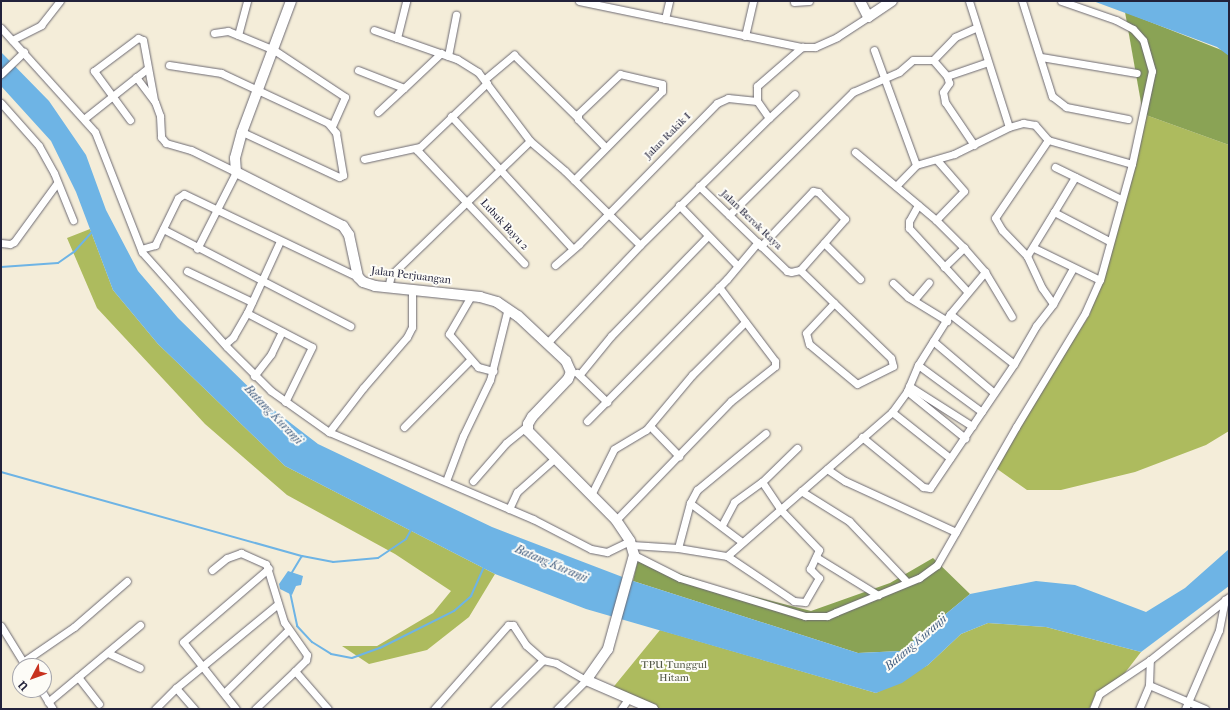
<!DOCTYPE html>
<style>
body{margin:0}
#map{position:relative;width:1230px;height:710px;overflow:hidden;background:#f4edd9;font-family:"IM FELL French Canon",serif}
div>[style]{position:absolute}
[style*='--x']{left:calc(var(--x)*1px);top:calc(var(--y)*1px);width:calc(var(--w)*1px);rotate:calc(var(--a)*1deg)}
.green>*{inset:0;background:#adbb5e}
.forest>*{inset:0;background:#8aa355}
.water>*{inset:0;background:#6eb4e5}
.stream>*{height:2px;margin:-1px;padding:0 1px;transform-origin:1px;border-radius:1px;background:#6eb4e5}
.roads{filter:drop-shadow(0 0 1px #6c6972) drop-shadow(0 0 1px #6c6972)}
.street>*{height:7px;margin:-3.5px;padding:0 3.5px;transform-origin:3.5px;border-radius:3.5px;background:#fff}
.secondary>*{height:10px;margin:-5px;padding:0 5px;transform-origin:5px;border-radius:5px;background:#fff}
span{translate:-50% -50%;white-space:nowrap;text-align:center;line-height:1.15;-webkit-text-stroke:4px #fdfcf7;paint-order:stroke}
.street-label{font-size:11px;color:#22223b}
.park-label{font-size:11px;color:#535847}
.water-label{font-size:12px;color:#405c7f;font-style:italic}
.frame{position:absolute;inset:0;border:2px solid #22223b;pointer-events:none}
.north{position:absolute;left:12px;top:658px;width:40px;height:40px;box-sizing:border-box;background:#fdfcf7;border:1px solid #a5a5ac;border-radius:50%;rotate:229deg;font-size:11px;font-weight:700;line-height:16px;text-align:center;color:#22223b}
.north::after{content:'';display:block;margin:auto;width:14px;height:18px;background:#c8321e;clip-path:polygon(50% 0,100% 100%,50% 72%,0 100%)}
</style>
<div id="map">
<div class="green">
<div style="clip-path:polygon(1143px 114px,1229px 145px,1229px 431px,1206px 445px,1135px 472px,1061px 490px,1027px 490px,993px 466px,1090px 314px)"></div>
<div style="clip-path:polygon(90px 229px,113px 290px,158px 344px,285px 466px,495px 574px,469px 617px,427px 650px,369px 664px,342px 646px,377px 646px,433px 613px,451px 591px,395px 554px,287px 495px,205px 424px,97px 308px,67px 238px)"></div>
<div style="clip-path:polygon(988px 623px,1046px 627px,1141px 652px,1124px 674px,1095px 696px,1089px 709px,649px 709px,611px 690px,660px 630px,876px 693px,928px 665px,961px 634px)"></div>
</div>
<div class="forest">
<div style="clip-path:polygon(1125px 12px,1229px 53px,1229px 145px,1143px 114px)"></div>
<div style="clip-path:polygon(933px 558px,970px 594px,901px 651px,858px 653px,633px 581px,638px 559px,720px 588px,811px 611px,890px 583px)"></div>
</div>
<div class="water">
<div style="clip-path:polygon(1093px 1px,1229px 1px,1229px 56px,1217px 47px)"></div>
<div style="clip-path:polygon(1px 52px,49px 101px,86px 155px,106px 210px,138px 271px,178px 318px,266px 404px,318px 444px,492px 527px,633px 581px,858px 653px,901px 651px,970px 594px,1036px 581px,1075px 585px,1146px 612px,1185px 588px,1229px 549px,1229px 586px,1141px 652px,1046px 627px,988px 623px,961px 634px,928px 665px,902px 683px,876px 693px,586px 609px,495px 574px,285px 466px,158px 344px,113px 290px,76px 192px,51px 141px,1px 86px)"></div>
<div style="clip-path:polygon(288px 571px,303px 576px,301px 585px,296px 586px,292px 595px,280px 589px,279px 584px)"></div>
</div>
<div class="stream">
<div style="--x:1;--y:267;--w:57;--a:-4"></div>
<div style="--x:58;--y:263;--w:19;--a:-35"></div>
<div style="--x:74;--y:252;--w:28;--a:-48"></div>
<div style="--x:1;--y:472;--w:313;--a:15.6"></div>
<div style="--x:302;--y:556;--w:32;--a:11"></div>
<div style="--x:333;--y:562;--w:45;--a:-5.1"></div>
<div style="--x:378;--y:558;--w:34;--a:-34"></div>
<div style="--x:406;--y:539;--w:10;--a:-61"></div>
<div style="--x:291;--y:574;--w:21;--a:-59"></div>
<div style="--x:290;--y:592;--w:35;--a:78"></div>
<div style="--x:297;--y:626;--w:22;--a:47"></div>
<div style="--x:312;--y:642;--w:22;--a:32"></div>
<div style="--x:331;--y:654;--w:21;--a:11"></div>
<div style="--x:352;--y:658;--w:30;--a:-20"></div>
<div style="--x:380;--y:648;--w:83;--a:-26.6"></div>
<div style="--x:454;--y:611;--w:23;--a:-41"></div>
<div style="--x:471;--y:596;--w:32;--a:-66"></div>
</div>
<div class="roads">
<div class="street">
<div style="--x:579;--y:1;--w:228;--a:11.7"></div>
<div style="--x:802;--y:47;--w:13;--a:0"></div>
<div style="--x:815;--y:47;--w:24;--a:-24"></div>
<div style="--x:837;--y:37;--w:37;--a:-33"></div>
<div style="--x:969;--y:1;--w:132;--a:72.4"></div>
<div style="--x:1022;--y:1;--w:100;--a:72.5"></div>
<div style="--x:1052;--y:96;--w:18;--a:38"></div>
<div style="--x:1066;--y:107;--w:63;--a:11"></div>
<div style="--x:794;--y:2;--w:15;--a:-4"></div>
<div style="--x:665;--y:19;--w:18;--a:-77"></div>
<div style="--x:1;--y:28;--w:140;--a:47.9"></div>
<div style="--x:95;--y:132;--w:129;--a:68.6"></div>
<div style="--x:142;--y:252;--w:127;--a:48.2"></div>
<div style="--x:227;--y:347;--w:62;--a:45"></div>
<div style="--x:271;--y:391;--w:71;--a:35.3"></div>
<div style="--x:329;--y:432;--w:222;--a:23.1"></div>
<div style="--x:533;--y:519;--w:65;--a:27.3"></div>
<div style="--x:591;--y:549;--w:16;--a:11"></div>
<div style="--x:607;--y:552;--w:25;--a:-26"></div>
<div style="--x:374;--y:30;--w:88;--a:19.3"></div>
<div style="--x:457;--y:59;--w:25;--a:32"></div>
<div style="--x:478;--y:72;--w:86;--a:53"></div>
<div style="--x:214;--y:33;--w:14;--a:-8"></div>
<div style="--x:228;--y:31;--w:50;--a:22.4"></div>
<div style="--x:274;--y:50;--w:85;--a:33.5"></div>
<div style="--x:345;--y:97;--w:32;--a:114"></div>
<div style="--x:238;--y:35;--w:35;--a:-75"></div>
<div style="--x:745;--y:36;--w:36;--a:-77"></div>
<div style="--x:397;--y:38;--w:38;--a:-76"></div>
<div style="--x:12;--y:40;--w:33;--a:-27"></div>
<div style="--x:41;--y:25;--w:31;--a:-52"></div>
<div style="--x:874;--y:50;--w:122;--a:69.9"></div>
<div style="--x:448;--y:56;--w:42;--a:-79"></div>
<div style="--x:1041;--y:57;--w:97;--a:9.5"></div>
<div style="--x:933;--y:60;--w:21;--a:49"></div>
<div style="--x:169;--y:65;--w:53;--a:8.7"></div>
<div style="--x:221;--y:73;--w:118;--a:25"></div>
<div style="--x:328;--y:123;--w:13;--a:51"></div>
<div style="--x:336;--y:133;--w:43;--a:80.5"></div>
<div style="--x:343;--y:175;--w:4;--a:153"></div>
<div style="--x:339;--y:177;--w:107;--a:-155.1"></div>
<div style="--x:358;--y:70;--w:49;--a:21.4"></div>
<div style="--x:404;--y:88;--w:51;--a:-43.4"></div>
<div style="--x:1;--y:74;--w:32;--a:-44"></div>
<div style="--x:136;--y:77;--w:31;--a:53"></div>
<div style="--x:155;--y:102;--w:15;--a:70"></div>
<div style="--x:160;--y:116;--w:21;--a:87"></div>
<div style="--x:161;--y:137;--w:8;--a:50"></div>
<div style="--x:166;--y:143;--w:26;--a:16"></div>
<div style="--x:191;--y:150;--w:50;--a:26.1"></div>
<div style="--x:236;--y:172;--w:86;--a:116.9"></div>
<div style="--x:485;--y:79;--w:38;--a:-40"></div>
<div style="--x:514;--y:55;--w:88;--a:44.5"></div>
<div style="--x:487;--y:83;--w:97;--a:136.3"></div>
<div style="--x:417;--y:150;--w:156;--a:46.6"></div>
<div style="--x:1;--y:103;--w:57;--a:48.5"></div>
<div style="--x:39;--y:146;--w:31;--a:61"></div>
<div style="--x:54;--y:173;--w:51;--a:68"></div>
<div style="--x:378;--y:112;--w:35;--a:-43"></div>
<div style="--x:451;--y:116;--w:180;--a:47.5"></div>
<div style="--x:85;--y:118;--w:80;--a:-38.4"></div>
<div style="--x:769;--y:118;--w:35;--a:-43"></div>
<div style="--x:130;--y:120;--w:61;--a:-126.3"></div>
<div style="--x:94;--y:71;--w:55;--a:-36.9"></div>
<div style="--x:138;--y:38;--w:5;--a:22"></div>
<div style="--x:143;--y:40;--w:61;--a:79.6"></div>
<div style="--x:1048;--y:140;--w:87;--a:15.9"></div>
<div style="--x:974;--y:145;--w:52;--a:-124"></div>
<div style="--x:945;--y:102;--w:10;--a:-101"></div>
<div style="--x:943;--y:92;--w:11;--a:-56"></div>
<div style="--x:949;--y:83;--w:7;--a:-106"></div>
<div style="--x:947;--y:76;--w:43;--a:-18.9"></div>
<div style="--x:855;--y:152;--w:106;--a:40"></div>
<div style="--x:936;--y:220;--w:40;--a:45"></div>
<div style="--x:964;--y:248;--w:32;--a:49"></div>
<div style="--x:985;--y:272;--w:52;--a:59"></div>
<div style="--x:364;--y:159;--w:56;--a:-12.3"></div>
<div style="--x:1055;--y:167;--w:73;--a:25.9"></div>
<div style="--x:574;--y:180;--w:125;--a:-45.3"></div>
<div style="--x:662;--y:91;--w:7;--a:-90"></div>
<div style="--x:662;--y:84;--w:43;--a:-166.6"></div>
<div style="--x:620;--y:74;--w:58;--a:136.4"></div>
<div style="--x:578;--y:114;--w:5;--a:90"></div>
<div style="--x:578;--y:119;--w:39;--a:46"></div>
<div style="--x:699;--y:186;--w:122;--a:44"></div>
<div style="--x:787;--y:271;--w:4;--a:14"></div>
<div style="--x:791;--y:272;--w:9;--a:-13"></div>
<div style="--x:800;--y:270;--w:68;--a:-48.6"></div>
<div style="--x:845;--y:219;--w:38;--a:-135"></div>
<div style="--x:818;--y:192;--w:5;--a:-169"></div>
<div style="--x:813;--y:191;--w:76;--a:133.4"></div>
<div style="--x:896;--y:186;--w:29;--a:-46"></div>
<div style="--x:916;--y:165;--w:40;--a:-16"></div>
<div style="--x:954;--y:154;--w:61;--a:-26.1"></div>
<div style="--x:1009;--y:127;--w:15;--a:-16"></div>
<div style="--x:1023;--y:123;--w:12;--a:9"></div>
<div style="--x:1035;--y:125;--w:20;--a:49"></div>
<div style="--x:1048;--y:140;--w:94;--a:124.2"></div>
<div style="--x:995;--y:218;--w:14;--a:60"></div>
<div style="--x:1002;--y:230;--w:36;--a:46"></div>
<div style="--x:1027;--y:256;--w:35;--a:65"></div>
<div style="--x:1042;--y:288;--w:19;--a:55"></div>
<div style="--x:679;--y:205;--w:83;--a:46"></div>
<div style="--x:918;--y:205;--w:18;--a:119"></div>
<div style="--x:909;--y:221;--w:7;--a:90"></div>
<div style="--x:909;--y:228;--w:86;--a:47.4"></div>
<div style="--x:1054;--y:212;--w:41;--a:-59"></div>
<div style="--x:729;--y:215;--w:175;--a:-44.8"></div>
<div style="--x:853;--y:92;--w:50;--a:-23.5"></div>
<div style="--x:899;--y:72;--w:18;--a:-41"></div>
<div style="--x:913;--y:60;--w:20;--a:0"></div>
<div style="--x:933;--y:60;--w:32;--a:-46"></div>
<div style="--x:955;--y:37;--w:24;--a:-24"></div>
<div style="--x:936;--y:220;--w:40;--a:-46"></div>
<div style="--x:964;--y:191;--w:41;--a:-131.1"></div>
<div style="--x:163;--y:229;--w:211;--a:27.4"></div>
<div style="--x:1;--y:243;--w:9;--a:6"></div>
<div style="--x:10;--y:244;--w:4;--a:-27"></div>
<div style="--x:14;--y:242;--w:73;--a:-53.9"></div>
<div style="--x:824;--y:243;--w:51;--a:45"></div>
<div style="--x:1034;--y:248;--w:73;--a:25.9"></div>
<div style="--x:141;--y:249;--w:15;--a:-16"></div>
<div style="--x:155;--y:245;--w:52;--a:-63.9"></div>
<div style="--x:178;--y:198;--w:7;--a:-34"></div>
<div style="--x:184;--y:194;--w:193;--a:25.5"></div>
<div style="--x:1027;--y:256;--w:52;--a:-58.5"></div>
<div style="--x:1054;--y:212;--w:62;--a:27.8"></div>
<div style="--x:555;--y:265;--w:32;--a:-41"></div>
<div style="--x:579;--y:244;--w:197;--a:-45.6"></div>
<div style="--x:717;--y:103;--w:12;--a:-24"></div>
<div style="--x:728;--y:98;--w:29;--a:6"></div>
<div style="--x:944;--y:267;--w:28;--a:-44"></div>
<div style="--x:800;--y:270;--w:47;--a:44.1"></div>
<div style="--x:834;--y:303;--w:79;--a:44"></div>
<div style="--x:891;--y:358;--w:8;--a:76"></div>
<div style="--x:893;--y:366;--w:40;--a:153.4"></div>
<div style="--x:857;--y:384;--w:62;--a:-140.2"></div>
<div style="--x:809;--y:344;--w:11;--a:-105"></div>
<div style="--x:806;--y:333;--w:41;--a:-47"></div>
<div style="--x:187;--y:271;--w:72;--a:25.5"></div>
<div style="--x:893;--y:283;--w:21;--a:43"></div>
<div style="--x:908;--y:297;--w:46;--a:31.6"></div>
<div style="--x:388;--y:288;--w:13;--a:-77"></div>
<div style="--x:391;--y:275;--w:193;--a:-44"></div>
<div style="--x:530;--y:141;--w:46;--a:40.6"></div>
<div style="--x:565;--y:171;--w:105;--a:44.6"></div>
<div style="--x:471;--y:296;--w:44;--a:120.1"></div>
<div style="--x:449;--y:334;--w:44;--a:48.7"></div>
<div style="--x:478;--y:367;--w:16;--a:15"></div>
<div style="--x:914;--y:300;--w:23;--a:-50"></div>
<div style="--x:247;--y:313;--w:73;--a:27.6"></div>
<div style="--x:312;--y:347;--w:61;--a:116.1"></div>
<div style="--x:950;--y:314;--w:81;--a:38"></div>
<div style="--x:933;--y:341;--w:79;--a:40.4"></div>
<div style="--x:548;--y:342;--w:134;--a:-46.5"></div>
<div style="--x:640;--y:245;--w:181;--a:-44.6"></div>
<div style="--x:769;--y:118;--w:21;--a:-125"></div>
<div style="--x:757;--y:101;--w:15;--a:-90"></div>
<div style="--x:757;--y:86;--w:60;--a:-40.9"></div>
<div style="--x:225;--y:344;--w:11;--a:-41"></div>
<div style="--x:233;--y:337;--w:28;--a:-60"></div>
<div style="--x:247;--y:313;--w:79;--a:-65.4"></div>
<div style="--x:918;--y:365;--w:79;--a:36.3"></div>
<div style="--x:577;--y:373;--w:42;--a:44"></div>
<div style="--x:580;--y:374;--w:49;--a:-50.8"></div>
<div style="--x:611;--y:336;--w:139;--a:-45.9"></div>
<div style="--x:254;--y:376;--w:28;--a:-52"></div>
<div style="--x:271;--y:354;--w:25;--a:-64"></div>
<div style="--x:909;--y:386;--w:75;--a:32.4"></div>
<div style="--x:907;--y:391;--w:75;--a:39"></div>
<div style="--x:892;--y:412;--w:74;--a:38.4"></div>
<div style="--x:587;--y:421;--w:199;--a:-45.4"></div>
<div style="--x:727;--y:279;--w:48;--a:-50"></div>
<div style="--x:650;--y:426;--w:42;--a:46"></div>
<div style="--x:404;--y:427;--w:94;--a:-45.4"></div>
<div style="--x:329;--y:432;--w:56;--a:-52.3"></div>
<div style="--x:363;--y:388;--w:67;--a:-49.2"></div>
<div style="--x:407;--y:337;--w:11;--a:-63"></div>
<div style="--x:412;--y:327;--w:36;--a:-90"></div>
<div style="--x:862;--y:437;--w:79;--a:39.3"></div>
<div style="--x:923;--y:487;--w:7;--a:8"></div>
<div style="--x:930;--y:488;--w:150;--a:-55.9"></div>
<div style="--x:1014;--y:364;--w:44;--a:-59.9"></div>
<div style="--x:1036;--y:326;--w:28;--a:-52"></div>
<div style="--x:1053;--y:304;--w:41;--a:-60.9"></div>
<div style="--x:827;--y:469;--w:22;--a:34"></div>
<div style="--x:845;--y:481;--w:122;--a:24.7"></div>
<div style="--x:446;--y:481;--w:48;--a:-69.3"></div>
<div style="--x:463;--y:436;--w:62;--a:-64.3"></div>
<div style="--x:490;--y:380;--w:74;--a:-76"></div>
<div style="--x:473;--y:481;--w:50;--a:-49"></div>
<div style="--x:506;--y:443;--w:27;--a:-39"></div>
<div style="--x:801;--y:491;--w:57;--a:32"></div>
<div style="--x:849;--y:521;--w:84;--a:46.4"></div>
<div style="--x:591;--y:495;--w:51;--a:-63.4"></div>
<div style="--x:614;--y:449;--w:37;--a:-31"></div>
<div style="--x:646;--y:430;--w:72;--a:-50.1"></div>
<div style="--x:692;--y:375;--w:75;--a:-45"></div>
<div style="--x:690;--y:503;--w:65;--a:36.9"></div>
<div style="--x:509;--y:509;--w:19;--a:-65"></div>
<div style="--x:517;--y:492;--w:50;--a:-41.7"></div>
<div style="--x:616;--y:520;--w:165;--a:-46"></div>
<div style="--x:731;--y:401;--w:56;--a:-38.5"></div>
<div style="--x:775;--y:366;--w:5;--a:-90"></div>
<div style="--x:775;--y:361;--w:93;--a:-127.1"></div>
<div style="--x:722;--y:525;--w:26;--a:-62"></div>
<div style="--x:734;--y:502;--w:34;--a:-36"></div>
<div style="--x:632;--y:545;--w:46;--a:3.7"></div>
<div style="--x:678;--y:548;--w:50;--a:9.3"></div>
<div style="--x:727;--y:556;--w:81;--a:33.9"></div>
<div style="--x:794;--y:601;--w:11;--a:5"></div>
<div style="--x:805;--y:602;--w:28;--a:-60"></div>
<div style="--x:819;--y:578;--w:13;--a:-135"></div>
<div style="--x:810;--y:569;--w:21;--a:-65"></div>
<div style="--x:819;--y:550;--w:55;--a:-133.5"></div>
<div style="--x:781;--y:510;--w:34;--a:-124"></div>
<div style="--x:762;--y:482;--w:49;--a:-44.2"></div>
<div style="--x:678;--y:548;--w:47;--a:-75.1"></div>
<div style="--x:690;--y:503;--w:15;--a:-62"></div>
<div style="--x:697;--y:490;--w:89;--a:-39.6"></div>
<div style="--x:634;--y:555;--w:51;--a:26.6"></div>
<div style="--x:680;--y:578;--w:131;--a:16.9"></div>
<div style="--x:805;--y:616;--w:22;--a:0"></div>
<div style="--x:827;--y:616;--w:10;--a:-24"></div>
<div style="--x:836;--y:612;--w:90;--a:-22.3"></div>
<div style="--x:919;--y:578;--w:22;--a:-36"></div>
<div style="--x:937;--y:565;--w:159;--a:-60.2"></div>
<div style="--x:1016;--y:427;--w:133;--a:-58.8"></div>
<div style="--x:1085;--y:313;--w:36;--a:-66"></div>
<div style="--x:1100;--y:280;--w:120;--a:-74.6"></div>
<div style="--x:1132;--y:164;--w:95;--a:-77.9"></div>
<div style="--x:1152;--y:71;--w:32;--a:-106"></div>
<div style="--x:1143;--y:40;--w:15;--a:-132"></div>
<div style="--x:1133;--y:29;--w:19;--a:-152"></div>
<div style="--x:1116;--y:20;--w:58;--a:-160.9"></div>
<div style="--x:727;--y:556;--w:219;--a:-41.1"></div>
<div style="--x:892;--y:412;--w:26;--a:-54"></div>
<div style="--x:907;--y:391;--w:28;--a:-67"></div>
<div style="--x:918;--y:365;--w:60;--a:-57.9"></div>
<div style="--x:950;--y:314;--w:55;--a:-50.2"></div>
<div style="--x:816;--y:557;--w:73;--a:31.5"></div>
<div style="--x:212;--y:570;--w:19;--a:-39"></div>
<div style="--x:227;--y:558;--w:15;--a:-20"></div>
<div style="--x:241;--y:553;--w:27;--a:24"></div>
<div style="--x:266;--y:564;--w:61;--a:72.8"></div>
<div style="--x:284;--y:622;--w:40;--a:55.1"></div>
<div style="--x:307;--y:655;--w:5;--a:101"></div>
<div style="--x:306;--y:660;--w:16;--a:135"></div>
<div style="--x:295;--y:671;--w:50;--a:49"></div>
<div style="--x:1;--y:626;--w:46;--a:58.4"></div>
<div style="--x:108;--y:653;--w:35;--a:25"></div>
<div style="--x:23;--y:662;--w:62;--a:-34.5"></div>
<div style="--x:74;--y:627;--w:70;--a:-41"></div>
<div style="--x:78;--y:677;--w:34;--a:52"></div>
<div style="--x:1149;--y:685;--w:61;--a:23.2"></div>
<div style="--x:176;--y:688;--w:28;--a:49"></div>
<div style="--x:41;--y:690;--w:22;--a:58"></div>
<div style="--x:224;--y:693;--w:90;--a:-44.5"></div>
<div style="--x:48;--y:702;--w:120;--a:-39.9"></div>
<div style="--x:155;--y:709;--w:30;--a:-45"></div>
<div style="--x:176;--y:688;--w:132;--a:-39.5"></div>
<div style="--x:236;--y:709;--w:85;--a:-128.3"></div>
<div style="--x:183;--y:642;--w:113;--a:-40.7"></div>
<div style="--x:255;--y:709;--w:55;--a:-43.5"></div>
<div style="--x:434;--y:709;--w:112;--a:-48.6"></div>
<div style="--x:508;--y:625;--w:5;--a:0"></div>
<div style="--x:513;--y:625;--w:24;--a:57"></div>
<div style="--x:526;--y:645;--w:23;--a:41"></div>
<div style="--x:494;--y:709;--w:69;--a:-45"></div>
<div style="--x:543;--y:660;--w:13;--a:13"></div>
<div style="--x:556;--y:663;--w:34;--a:30"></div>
<div style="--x:586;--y:680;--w:41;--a:135"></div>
<div style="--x:621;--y:709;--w:12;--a:-55"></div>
<div style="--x:1093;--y:709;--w:16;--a:-68"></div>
<div style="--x:1099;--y:694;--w:61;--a:-33.7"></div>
<div style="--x:1150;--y:660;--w:101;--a:-38.6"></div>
<div style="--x:1139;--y:709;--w:26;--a:-67"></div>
<div style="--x:1149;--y:685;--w:25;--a:-88"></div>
<div style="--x:1185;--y:709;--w:86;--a:-66.7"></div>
<div style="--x:1219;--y:630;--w:31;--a:-79"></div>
</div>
<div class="secondary">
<div style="--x:291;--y:1;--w:140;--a:110.5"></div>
<div style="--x:242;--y:132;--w:27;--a:105"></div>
<div style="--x:235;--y:158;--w:14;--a:86"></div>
<div style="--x:236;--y:172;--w:120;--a:26.8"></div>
<div style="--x:343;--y:226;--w:11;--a:56"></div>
<div style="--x:349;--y:235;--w:43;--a:77.9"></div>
<div style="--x:358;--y:277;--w:7;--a:45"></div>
<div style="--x:363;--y:282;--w:13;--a:18"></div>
<div style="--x:375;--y:286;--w:106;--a:6"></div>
<div style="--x:480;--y:297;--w:18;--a:16"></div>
<div style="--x:497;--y:302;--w:25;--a:34"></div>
<div style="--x:518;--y:316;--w:66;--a:43.2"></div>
<div style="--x:566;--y:361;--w:12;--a:66"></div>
<div style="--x:571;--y:372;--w:8;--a:113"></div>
<div style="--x:568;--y:379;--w:52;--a:133.5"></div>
<div style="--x:532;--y:417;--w:8;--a:120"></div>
<div style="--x:528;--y:424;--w:7;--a:90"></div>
<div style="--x:528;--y:431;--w:125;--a:45.3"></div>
<div style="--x:616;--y:520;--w:25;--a:56"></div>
<div style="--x:630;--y:541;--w:15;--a:74"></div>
<div style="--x:634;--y:555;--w:98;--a:105.5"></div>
<div style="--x:608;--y:649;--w:38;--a:125"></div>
<div style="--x:586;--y:680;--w:73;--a:23.4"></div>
<div style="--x:860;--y:1;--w:18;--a:63"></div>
<div style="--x:868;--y:17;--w:29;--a:-34"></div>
</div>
</div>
<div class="street-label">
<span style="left:668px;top:136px;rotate:-45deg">Jalan Rakik I</span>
<span style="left:751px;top:220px;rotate:44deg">Jalan Berok Raya</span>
<span style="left:504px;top:225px;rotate:47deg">Lubuk Bayu 2</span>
<span style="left:411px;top:276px;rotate:7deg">Jalan Perjuangan</span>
</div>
<div class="park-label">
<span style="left:674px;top:672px">TPU Tunggul<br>Hitam</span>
</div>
<div class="water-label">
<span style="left:273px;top:415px;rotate:46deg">Batang Kuranji</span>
<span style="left:551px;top:564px;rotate:23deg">Batang Kuranji</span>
<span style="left:916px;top:643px;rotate:-41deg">Batang Kuranji</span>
</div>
<div class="frame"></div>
<div class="north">U</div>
</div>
